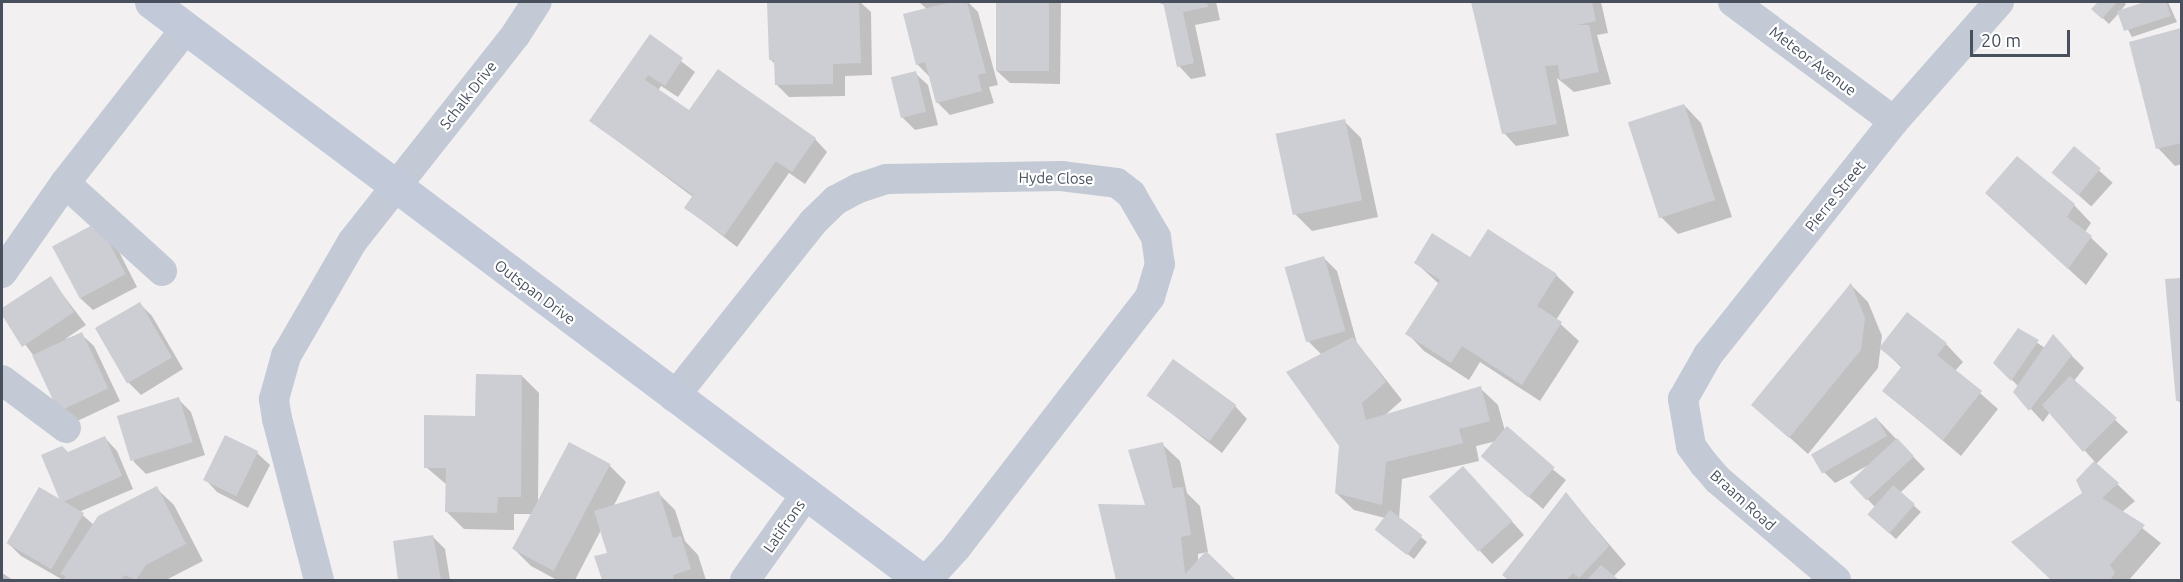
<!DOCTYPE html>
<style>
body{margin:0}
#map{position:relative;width:2183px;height:582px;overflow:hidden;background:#f2f0f0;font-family:Ubuntu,sans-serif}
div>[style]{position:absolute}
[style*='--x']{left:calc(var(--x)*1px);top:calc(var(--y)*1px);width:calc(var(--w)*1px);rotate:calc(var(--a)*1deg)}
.shadow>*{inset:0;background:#0003;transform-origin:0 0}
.building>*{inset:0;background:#cdced4;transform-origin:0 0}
.street>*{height:30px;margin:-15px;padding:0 15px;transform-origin:15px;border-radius:15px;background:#c3cad5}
.secondary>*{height:33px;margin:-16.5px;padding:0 16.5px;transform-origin:16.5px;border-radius:16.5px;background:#c2cad9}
span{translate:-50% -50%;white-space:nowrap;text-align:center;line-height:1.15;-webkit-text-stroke:4.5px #fff;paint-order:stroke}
.street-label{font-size:15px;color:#48505d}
.frame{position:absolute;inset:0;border:3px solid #48505d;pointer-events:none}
.scale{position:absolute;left:1970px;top:30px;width:100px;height:27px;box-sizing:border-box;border:3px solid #48505d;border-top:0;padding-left:8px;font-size:18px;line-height:21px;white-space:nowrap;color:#48505d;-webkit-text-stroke:4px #fff;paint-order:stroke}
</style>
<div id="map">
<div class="shadow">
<div style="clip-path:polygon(769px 2px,860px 2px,871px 12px,872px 75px,845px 76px,845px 96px,789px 97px,777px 85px,776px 65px,770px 59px)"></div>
<div style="clip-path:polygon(919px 2px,968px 2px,978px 12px,998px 85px,989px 87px,994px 103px,950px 115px,937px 102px,930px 77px,917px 64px,927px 9px)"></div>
<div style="clip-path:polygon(998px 2px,1061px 2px,1060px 84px,1010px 83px,997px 71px)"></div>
<div style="clip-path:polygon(1156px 2px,1216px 2px,1220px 20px,1195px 25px,1206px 76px,1191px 79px,1179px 66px,1166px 5px)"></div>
<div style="clip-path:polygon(1480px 2px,1601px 2px,1608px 33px,1597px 35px,1611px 84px,1574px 92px,1557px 78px,1569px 136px,1516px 146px,1504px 133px,1473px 3px)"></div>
<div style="clip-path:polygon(2100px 2px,2124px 2px,2126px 4px,2120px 12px,2150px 2px,2168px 2px,2177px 22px,2132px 37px,2119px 13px,2109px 24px,2093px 9px)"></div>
<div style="clip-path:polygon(2182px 30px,2182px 164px,2175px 166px,2158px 148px,2131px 43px)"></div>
<div style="clip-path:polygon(650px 37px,695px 72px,678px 97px,661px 86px,658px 91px,689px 112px,815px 139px,827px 152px,805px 184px,789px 173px,737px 247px,686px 208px,693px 197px,591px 121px)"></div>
<div style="clip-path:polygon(915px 73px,928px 85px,938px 125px,915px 130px,903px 118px,893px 78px)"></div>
<div style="clip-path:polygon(1684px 105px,1701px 123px,1732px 217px,1678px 234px,1661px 217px,1631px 127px)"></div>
<div style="clip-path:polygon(1344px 121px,1361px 138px,1378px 217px,1312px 231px,1295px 214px)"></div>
<div style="left:2074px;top:148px;width:52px;height:32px;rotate:42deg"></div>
<div style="clip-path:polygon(2074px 205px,2091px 223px,2085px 232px,2108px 254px,2086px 285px,2004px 210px)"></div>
<div style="clip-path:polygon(1488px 231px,1556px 275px,1574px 292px,1556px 320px,1579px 341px,1540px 401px,1480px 362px,1469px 380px,1424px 351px,1407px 333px,1439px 284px,1415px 262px,1470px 259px)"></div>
<div style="clip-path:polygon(111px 236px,137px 287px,93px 310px,80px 298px)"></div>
<div style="clip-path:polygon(1324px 258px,1337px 271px,1357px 343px,1402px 400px,1383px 417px,1480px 388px,1498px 405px,1505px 431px,1566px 480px,1543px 509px,1483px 457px,1497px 441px,1476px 446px,1479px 461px,1402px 479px,1399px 519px,1427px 542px,1414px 559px,1382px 535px,1385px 518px,1354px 510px,1336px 493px,1341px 445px,1322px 355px,1308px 341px)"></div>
<div style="clip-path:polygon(50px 278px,86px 325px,65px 339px,81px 334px,94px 346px,120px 401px,73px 423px,36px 359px,2px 313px)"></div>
<div style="clip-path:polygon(2182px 279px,2182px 404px,2177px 400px,2166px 281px)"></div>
<div style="clip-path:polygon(1851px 285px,1868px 302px,1882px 336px,1878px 368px,1808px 454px,1753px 405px)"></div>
<div style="clip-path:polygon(140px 304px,152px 316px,183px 369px,141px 395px,128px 382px)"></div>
<div style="clip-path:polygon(2018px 330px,2045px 348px,2053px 337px,2084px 368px,2074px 381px,2128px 432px,2096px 464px,2135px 501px,2122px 512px,2161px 543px,2129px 580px,2053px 580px,2013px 542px,2084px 493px,2095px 462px,2050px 412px,2043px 422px,2015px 392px,2019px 387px,1995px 363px)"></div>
<div style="clip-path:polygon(1946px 344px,1963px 362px,1955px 371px,1998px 409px,1961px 456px,1884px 391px,1902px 368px,1881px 348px)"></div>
<div style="clip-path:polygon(522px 376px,539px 393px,538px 504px,609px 465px,626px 482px,613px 507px,658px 493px,675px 510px,685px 541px,698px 555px,706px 580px,603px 580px,596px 557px,608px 554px,601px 530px,575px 580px,557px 580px,531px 566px,514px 549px,532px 514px,514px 514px,514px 530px,464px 529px,447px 512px,447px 485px,426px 467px)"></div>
<div style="clip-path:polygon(1148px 395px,1235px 406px,1247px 419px,1222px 453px)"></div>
<div style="clip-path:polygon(178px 399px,191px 412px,205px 455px,146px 474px,134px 462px,119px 419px)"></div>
<div style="clip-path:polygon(1876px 418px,1925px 469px,1900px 493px,1921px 512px,1896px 539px,1876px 521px,1876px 508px,1852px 483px,1869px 465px,1835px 483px,1822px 470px)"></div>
<div style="clip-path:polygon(105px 438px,117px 451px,133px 489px,79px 512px,94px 525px,156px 488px,174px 505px,203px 561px,166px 580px,63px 580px,21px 556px,8px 543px,60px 504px,67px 454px)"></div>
<div style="clip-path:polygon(1162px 444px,1180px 461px,1187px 493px,1200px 506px,1208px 552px,1198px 554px,1198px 561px,1206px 554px,1234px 580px,1117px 580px,1100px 506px,1147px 506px)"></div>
<div style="clip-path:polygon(257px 453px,270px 465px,248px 508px,217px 492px,205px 479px)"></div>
<div style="clip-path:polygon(1476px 481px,1524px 535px,1492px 564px,1431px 497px)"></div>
<div style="clip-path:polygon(1566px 494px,1626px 564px,1613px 577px,1617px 580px,1509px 580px,1504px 575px)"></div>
<div style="clip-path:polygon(433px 537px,445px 549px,450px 580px,400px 580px,394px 542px)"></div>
<div style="clip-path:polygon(2px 573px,13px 580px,2px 580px)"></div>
</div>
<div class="building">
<div style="clip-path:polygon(767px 2px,859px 2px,861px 63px,833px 64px,833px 84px,775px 85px,774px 60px,769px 60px)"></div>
<div style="clip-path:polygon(951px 2px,967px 2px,986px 73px,978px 75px,982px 91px,936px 103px,925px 62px,916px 65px,903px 14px)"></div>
<div style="left:996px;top:2px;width:53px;height:69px"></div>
<div style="clip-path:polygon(1163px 2px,1207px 2px,1208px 7px,1183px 12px,1194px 63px,1177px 67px)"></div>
<div style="clip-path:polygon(1471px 2px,1592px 2px,1596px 21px,1577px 25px,1589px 25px,1599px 72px,1560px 80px,1558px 65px,1545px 66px,1557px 124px,1502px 134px)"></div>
<div style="clip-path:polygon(2098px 2px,2117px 2px,2102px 19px,2091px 9px)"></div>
<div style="clip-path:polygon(2145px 2px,2166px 2px,2171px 16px,2124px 31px,2117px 11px)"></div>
<div style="clip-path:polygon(2181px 28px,2181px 143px,2156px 149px,2129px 42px)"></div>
<div style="clip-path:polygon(650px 34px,683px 58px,665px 86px,648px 75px,645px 80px,689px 110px,718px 69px,816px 138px,792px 172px,776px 161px,724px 236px,684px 208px,693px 195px,589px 121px)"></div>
<div style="left:916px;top:71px;width:42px;height:26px;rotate:76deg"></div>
<div style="left:1684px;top:104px;width:101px;height:59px;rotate:72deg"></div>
<div style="left:1345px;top:119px;width:83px;height:71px;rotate:78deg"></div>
<div style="left:2074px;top:146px;width:35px;height:35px;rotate:40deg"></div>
<div style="clip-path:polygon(2017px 156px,2075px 204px,2067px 217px,2092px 236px,2068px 269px,1985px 193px)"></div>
<div style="left:98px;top:222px;width:59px;height:52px;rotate:62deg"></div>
<div style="clip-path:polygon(1488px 229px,1557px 274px,1537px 306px,1562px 322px,1522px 385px,1462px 346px,1451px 363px,1405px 334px,1440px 280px,1414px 263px,1432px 233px,1470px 257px)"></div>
<div style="left:1324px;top:256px;width:78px;height:41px;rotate:74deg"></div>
<div style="clip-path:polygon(51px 276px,74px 312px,22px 347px,2px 315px,2px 308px)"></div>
<div style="clip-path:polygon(2181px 278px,2181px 400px,2176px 401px,2165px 279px)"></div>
<div style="clip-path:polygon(1851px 283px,1865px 318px,1861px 350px,1789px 438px,1751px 405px)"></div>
<div style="left:140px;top:302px;width:64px;height:52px;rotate:60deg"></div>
<div style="clip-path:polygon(1907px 312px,1947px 343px,1937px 355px,1982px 391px,1943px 440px,1882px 391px,1902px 366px,1879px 348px)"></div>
<div style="clip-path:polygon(2018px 328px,2039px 340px,2011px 381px,1993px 363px)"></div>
<div style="left:82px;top:332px;width:62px;height:55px;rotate:65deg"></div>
<div style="clip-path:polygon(2053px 334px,2072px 355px,2029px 411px,2013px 392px)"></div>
<div style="clip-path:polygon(1353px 337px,1386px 382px,1362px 403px,1366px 420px,1481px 386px,1490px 421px,1459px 429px,1463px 443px,1386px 462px,1382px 505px,1335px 493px,1339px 446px,1286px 372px)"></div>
<div style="left:1173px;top:359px;width:78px;height:45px;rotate:36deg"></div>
<div style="clip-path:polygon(476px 374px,522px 375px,521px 497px,498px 497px,497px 513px,445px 512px,446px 468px,424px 468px,424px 415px,475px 416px)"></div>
<div style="clip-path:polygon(2070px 376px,2117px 418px,2083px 452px,2042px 405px)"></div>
<div style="left:179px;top:397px;width:47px;height:65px;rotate:73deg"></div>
<div style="left:1876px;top:417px;width:22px;height:75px;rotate:60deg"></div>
<div style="left:1507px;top:426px;width:63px;height:40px;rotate:41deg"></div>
<div style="left:225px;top:435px;width:37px;height:50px;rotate:26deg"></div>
<div style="clip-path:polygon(105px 436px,122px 476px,61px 503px,41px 455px,62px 446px,68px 452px)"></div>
<div style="left:1897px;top:438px;width:25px;height:65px;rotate:47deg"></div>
<div style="left:569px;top:442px;width:47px;height:121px;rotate:28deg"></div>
<div style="clip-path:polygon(1163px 442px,1173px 488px,1183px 487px,1191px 535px,1181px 537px,1185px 574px,1206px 551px,1236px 580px,1116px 580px,1098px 504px,1145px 505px,1128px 450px)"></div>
<div style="clip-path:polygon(2094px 461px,2119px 483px,2102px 498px,2145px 525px,2110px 565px,2115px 573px,2110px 580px,2051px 580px,2011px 542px,2082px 493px,2076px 480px)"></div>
<div style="left:1463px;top:466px;width:74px;height:46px;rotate:48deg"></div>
<div style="left:1893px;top:485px;width:29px;height:39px;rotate:41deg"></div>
<div style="clip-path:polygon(157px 486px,186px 544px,146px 565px,136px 580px,125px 575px,121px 580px,63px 580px,66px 576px,60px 574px,98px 516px)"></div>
<div style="left:39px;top:487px;width:52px;height:65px;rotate:30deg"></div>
<div style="clip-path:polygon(659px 491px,673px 538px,681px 536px,691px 569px,673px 575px,674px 580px,602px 580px,594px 556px,607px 553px,594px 511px)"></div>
<div style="clip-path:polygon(1566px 492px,1609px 546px,1579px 578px,1573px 573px,1566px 580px,1508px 580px,1502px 575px)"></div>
<div style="left:1390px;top:510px;width:41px;height:25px;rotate:38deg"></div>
<div style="clip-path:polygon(433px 535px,441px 580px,398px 580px,393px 541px)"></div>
<div style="clip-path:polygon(1601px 565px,1619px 580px,1587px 580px)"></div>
</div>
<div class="street">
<div style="--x:1733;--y:2;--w:200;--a:36.5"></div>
<div style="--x:65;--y:183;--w:131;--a:42.2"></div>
<div style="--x:2;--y:273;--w:110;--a:-55"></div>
<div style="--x:65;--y:183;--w:197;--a:-52"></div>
<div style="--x:2;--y:380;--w:80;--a:36.9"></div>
<div style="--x:674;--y:397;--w:223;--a:-51.5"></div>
<div style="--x:813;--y:222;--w:32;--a:-44"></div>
<div style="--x:836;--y:200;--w:26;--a:-28"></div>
<div style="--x:859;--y:188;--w:28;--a:-18"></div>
<div style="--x:886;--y:179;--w:175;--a:-1"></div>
<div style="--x:1061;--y:176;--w:56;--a:7.1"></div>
<div style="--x:1117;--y:183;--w:18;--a:38"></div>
<div style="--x:1131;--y:194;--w:50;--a:59.8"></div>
<div style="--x:1156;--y:237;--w:27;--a:82"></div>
<div style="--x:1160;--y:264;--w:34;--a:107"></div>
<div style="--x:1150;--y:297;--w:316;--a:127.7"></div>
<div style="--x:957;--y:547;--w:45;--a:132.3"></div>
<div style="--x:319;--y:580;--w:166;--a:-104.6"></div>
<div style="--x:277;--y:419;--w:20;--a:-99"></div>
<div style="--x:274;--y:399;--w:45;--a:-74.4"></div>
<div style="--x:286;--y:356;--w:132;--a:-59.9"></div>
<div style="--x:352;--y:242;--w:265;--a:-51.7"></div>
<div style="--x:516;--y:34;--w:38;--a:-57"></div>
<div style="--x:745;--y:580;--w:107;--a:-54.5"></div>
<div style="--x:1836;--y:580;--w:155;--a:-139.7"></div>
<div style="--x:1718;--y:480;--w:21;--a:-131"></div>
<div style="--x:1704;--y:464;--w:22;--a:-126"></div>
<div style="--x:1691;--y:446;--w:48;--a:-99.7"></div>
<div style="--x:1683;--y:399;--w:51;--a:-60.4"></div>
<div style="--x:1708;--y:355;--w:299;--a:-51.5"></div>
<div style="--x:1894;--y:121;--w:159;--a:-48.6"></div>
</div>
<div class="secondary">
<div style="--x:151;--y:2;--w:963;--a:36.89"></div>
</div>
<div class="street-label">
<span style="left:1813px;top:61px;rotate:37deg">Meteor Avenue</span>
<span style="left:468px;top:95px;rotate:-52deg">Schalk Drive</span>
<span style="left:1056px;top:178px;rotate:1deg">Hyde Close</span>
<span style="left:1835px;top:196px;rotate:-51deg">Pierre Street</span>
<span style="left:535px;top:292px;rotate:37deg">Outspan Drive</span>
<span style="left:1743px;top:500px;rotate:42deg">Braam Road</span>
<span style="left:784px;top:526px;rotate:-55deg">Latifrons</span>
</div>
<div class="frame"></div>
<div class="scale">20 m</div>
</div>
